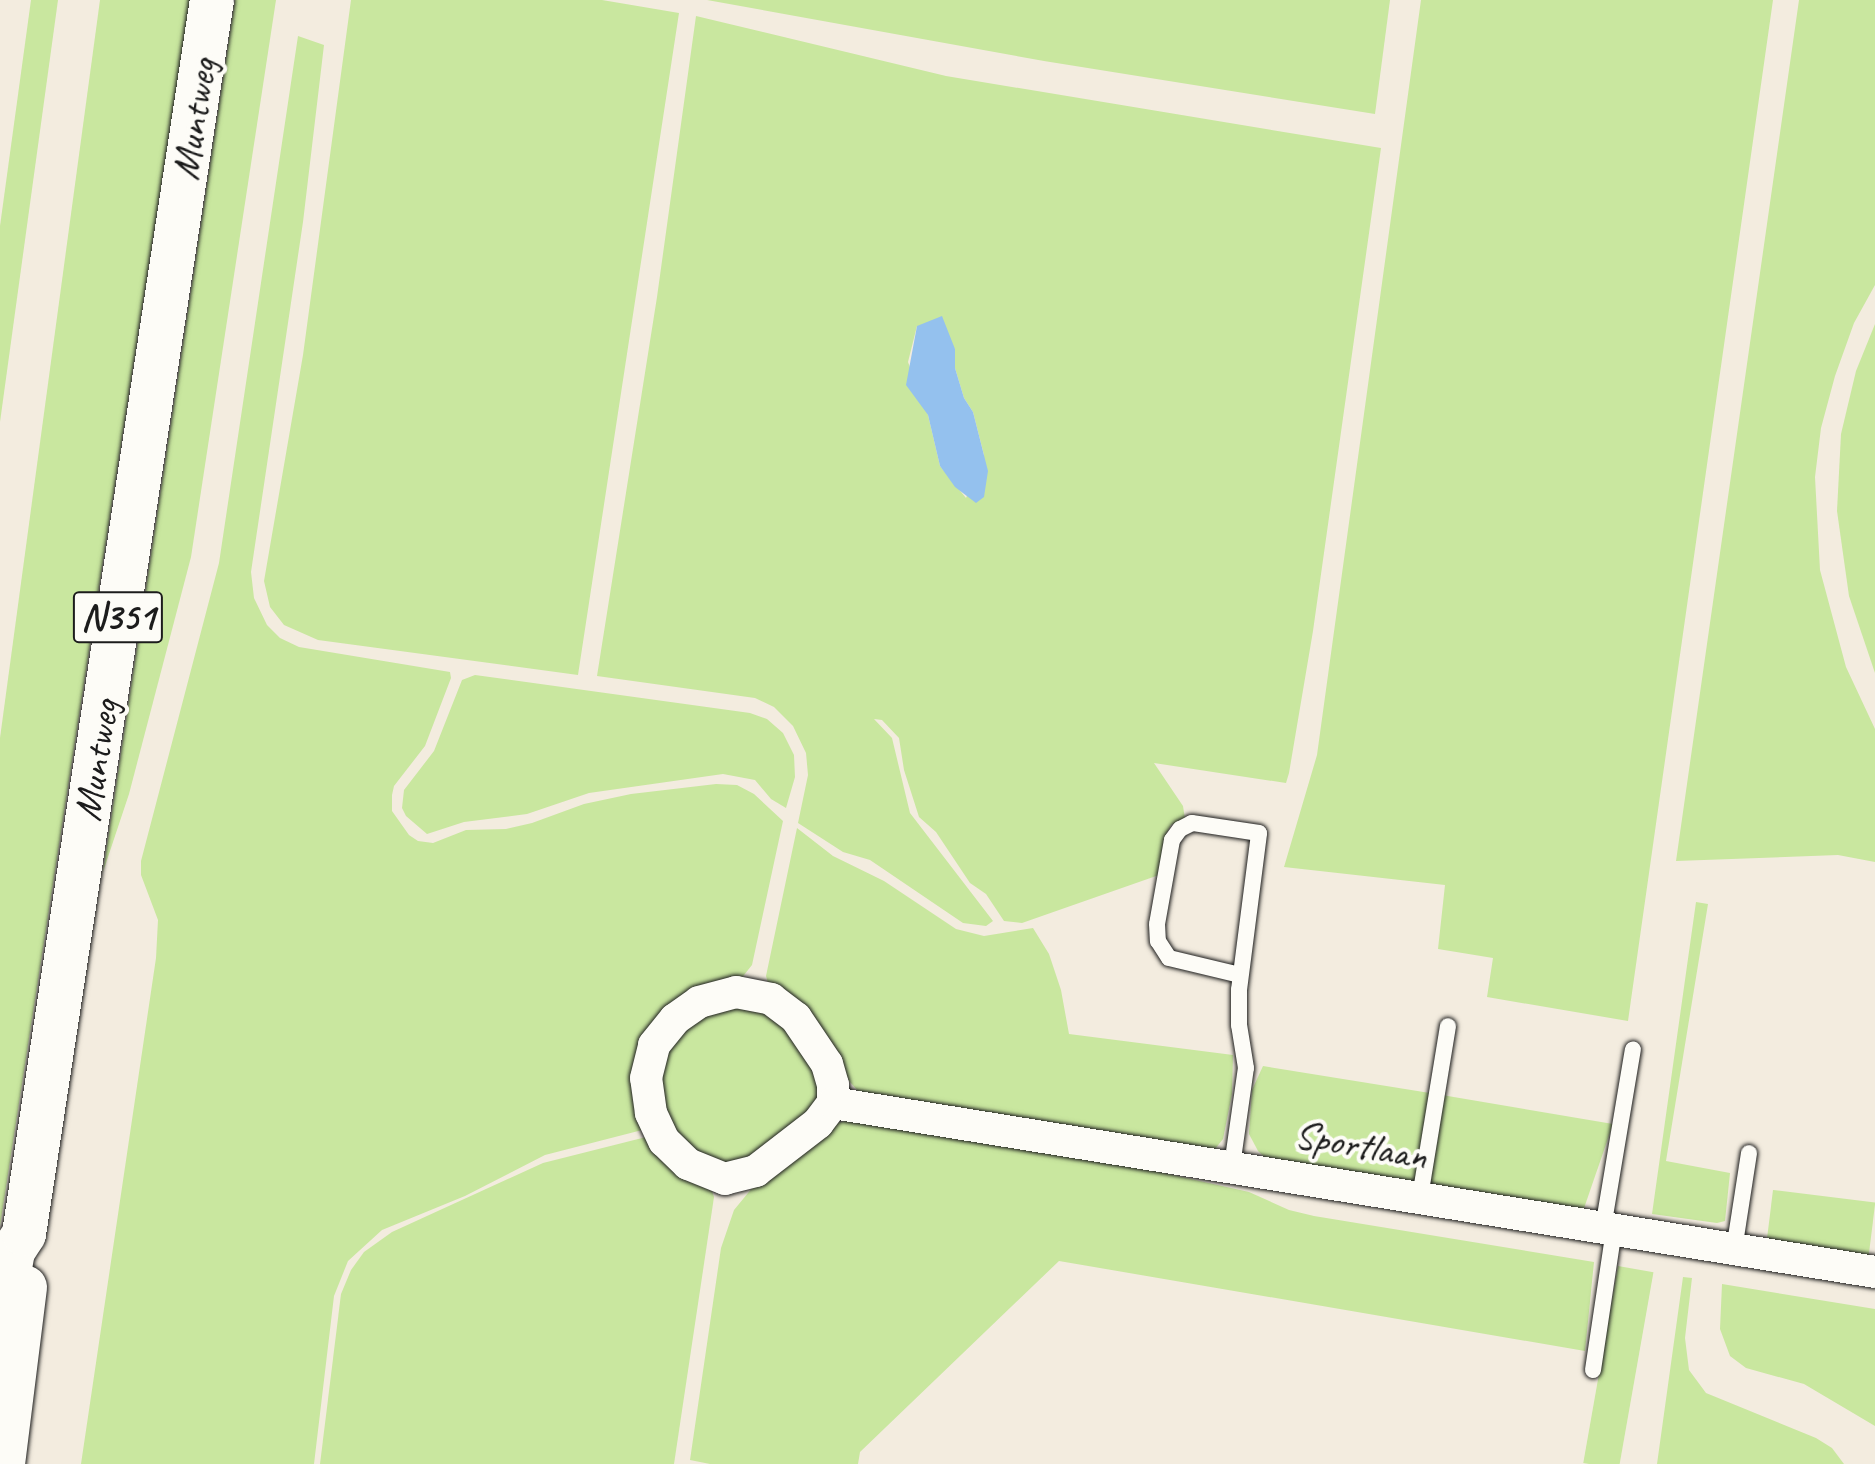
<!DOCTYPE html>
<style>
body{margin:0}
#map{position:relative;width:1875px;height:1464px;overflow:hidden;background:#f3ecdf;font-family:Caveat,sans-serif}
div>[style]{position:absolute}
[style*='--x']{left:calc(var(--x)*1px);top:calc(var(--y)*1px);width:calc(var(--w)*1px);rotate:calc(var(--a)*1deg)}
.green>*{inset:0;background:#c9e79f;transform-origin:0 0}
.water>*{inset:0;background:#94c1ee}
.roads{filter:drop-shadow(0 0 2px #1c1c1c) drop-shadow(0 0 2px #1c1c1c)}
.service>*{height:16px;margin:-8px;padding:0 8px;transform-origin:8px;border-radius:8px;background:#fdfcf7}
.minor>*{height:32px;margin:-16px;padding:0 16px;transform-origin:16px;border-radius:16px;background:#fdfcf7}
.primary>*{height:44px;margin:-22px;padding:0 22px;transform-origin:22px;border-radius:22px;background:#fdfcf7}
span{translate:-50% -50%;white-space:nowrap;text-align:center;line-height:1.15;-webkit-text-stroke:8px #fdfcf7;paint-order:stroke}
.shield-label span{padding:2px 6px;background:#fdfcf7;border:2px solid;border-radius:6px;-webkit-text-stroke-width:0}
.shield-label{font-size:38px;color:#1c1c1c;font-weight:700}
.street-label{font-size:40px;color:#1c1c1c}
</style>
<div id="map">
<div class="green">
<div style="clip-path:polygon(31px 0,58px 0,0 422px,0 226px)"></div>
<div style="clip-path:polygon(100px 0,190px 0,0 1226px,0 738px)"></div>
<div style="clip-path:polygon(235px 0,276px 0,191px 557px,129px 794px,103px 872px)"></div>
<div style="clip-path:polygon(351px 0,602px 0,679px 13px,578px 675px,318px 640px,284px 625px,270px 607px,264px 581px,303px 355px)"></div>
<div style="clip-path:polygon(707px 0,1390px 0,1375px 114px,1044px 61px)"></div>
<div style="clip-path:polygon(1421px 0,1773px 0,1628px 1021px,1487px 997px,1493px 958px,1438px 949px,1445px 885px,1284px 867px,1317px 755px)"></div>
<div style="clip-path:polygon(1799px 0,1875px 0,1875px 285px,1854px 323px,1835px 376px,1821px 428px,1815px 477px,1820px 570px,1846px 667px,1875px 729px,1875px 862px,1838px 855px,1676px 861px)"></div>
<div style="clip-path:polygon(evenodd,696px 16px,946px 76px,1381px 148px,1313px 631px,1289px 773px,1286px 783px,1154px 763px,1183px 806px,1185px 819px,1171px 825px,1166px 834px,1159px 875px,1022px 923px,1004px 921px,986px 894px,970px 883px,936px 832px,919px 817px,904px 770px,899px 738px,882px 720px,874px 719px,892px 738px,910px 813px,993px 921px,986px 926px,963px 923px,870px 860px,843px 852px,798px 823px,808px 775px,806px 753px,793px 726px,774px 707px,755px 698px,597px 676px,657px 297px,696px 16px,917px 326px,955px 349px,955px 368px,964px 398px,973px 412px,984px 455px,966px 498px,940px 466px,928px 415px,908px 362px,917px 326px)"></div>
<div style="clip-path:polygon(298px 36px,324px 45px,303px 222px,251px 572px,254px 598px,267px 625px,280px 638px,299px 647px,450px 672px,451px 678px,425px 746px,394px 786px,392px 795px,392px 811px,409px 835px,418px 841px,433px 843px,466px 830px,506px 829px,532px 823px,584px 804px,631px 794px,716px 784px,737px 785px,754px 794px,783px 821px,752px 965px,740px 980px,663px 1019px,650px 1128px,545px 1155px,465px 1196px,382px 1230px,348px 1261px,334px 1296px,314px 1464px,81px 1464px,156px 958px,158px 920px,141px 875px,141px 861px,219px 563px)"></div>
<div style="clip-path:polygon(1875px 324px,1875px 673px,1849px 596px,1837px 511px,1841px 434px,1856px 371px)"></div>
<div style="clip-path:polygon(475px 675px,750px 713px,767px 719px,783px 733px,794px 755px,795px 777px,786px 808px,771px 799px,755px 780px,723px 774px,589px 793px,527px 814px,464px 822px,427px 834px,406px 816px,402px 808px,404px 790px,434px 751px,462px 680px)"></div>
<div style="clip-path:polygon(797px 828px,833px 856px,884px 881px,956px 929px,984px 936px,1033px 928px,1049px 954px,1061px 990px,1069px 1034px,1233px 1055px,1232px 1094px,1223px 1139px,1215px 1149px,1205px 1152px,858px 1091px,771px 993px,766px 976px)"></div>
<div style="clip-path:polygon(1696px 902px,1708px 904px,1666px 1161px,1730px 1173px,1725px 1221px,1717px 1223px,1652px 1214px)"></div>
<div style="clip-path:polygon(722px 1001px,777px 1011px,818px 1069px,817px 1106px,735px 1168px,675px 1143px,655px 1075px,665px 1043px)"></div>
<div style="clip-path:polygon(1263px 1066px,1436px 1094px,1613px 1124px,1582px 1214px,1271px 1163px,1258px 1151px,1249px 1134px,1252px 1090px)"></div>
<div style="clip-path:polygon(857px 1119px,989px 1134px,1249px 1192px,1289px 1210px,1314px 1216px,1594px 1262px,1585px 1351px,1059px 1261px,860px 1452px,858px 1464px,710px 1464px,690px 1460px,721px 1248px,734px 1210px,762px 1176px,836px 1123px)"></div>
<div style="clip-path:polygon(654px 1135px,712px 1191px,714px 1197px,674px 1464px,320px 1464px,341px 1294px,351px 1270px,364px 1252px,392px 1232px,543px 1163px)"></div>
<div style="left:1773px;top:1190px;width:103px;height:63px;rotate:7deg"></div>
<div style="left:1618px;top:1266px;width:36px;height:200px;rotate:10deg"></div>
<div style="clip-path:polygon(1683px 1277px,1692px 1278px,1685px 1338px,1689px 1370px,1706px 1393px,1816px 1438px,1832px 1448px,1844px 1464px,1657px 1464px)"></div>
<div style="clip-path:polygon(1722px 1284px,1875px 1309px,1875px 1426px,1804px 1384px,1746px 1368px,1730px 1356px,1720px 1329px)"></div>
</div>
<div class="water">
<div style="clip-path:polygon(942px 316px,955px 349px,955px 368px,964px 398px,973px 412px,988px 471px,984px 497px,976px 503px,955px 487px,940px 466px,928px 415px,906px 385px,917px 326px)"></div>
</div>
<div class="roads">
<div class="service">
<div style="--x:1232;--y:1166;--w:99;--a:-81.9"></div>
<div style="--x:1246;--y:1068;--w:44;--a:-99.2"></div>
<div style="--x:1239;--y:1025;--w:35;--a:-90"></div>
<div style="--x:1239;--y:990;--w:158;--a:-82.7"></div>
<div style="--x:1259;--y:833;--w:68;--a:-171.5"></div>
<div style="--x:1192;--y:823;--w:13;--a:153"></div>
<div style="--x:1180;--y:829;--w:14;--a:126"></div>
<div style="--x:1172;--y:840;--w:85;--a:100.1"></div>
<div style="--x:1157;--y:924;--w:17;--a:87"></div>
<div style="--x:1158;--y:941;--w:20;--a:57"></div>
<div style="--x:1169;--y:958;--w:73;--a:13.5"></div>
<div style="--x:1420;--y:1197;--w:173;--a:-80.7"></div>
<div style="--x:1603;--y:1228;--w:181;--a:-80.5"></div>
<div style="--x:1734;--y:1250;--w:98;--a:-81.2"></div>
<div style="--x:1593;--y:1370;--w:142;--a:-81.5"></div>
</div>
<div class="minor">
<div style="--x:736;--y:992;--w:36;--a:11"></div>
<div style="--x:771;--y:999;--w:31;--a:37"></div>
<div style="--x:796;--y:1018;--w:55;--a:56"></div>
<div style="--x:827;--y:1064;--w:22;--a:74"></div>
<div style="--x:833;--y:1085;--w:18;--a:90"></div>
<div style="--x:833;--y:1103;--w:25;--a:127"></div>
<div style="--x:818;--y:1123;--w:78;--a:142.3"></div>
<div style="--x:756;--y:1171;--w:32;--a:166"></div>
<div style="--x:725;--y:1179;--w:40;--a:-158"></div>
<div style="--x:688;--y:1164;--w:33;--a:-136"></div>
<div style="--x:664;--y:1141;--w:31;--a:-115"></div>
<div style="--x:651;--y:1113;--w:35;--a:-98"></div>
<div style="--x:646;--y:1078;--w:34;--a:-76"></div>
<div style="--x:654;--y:1045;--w:33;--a:-51"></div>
<div style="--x:675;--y:1019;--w:29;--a:-35"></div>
<div style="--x:699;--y:1002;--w:38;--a:-15"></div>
<div style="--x:833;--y:1103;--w:1056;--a:9.21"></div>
</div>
<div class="primary">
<div style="--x:0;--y:1322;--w:72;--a:-79.6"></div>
<div style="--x:13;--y:1251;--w:20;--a:-57"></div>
<div style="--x:24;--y:1234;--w:1248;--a:-81.34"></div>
<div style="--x:3;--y:1464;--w:178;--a:-82.9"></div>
</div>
</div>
<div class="shield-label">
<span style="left:118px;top:617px">N351</span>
</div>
<div class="street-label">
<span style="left:194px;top:119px;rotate:-81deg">Muntweg</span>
<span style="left:96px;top:760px;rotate:-81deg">Muntweg</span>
<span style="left:1361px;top:1145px;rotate:10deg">Sportlaan</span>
</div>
</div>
